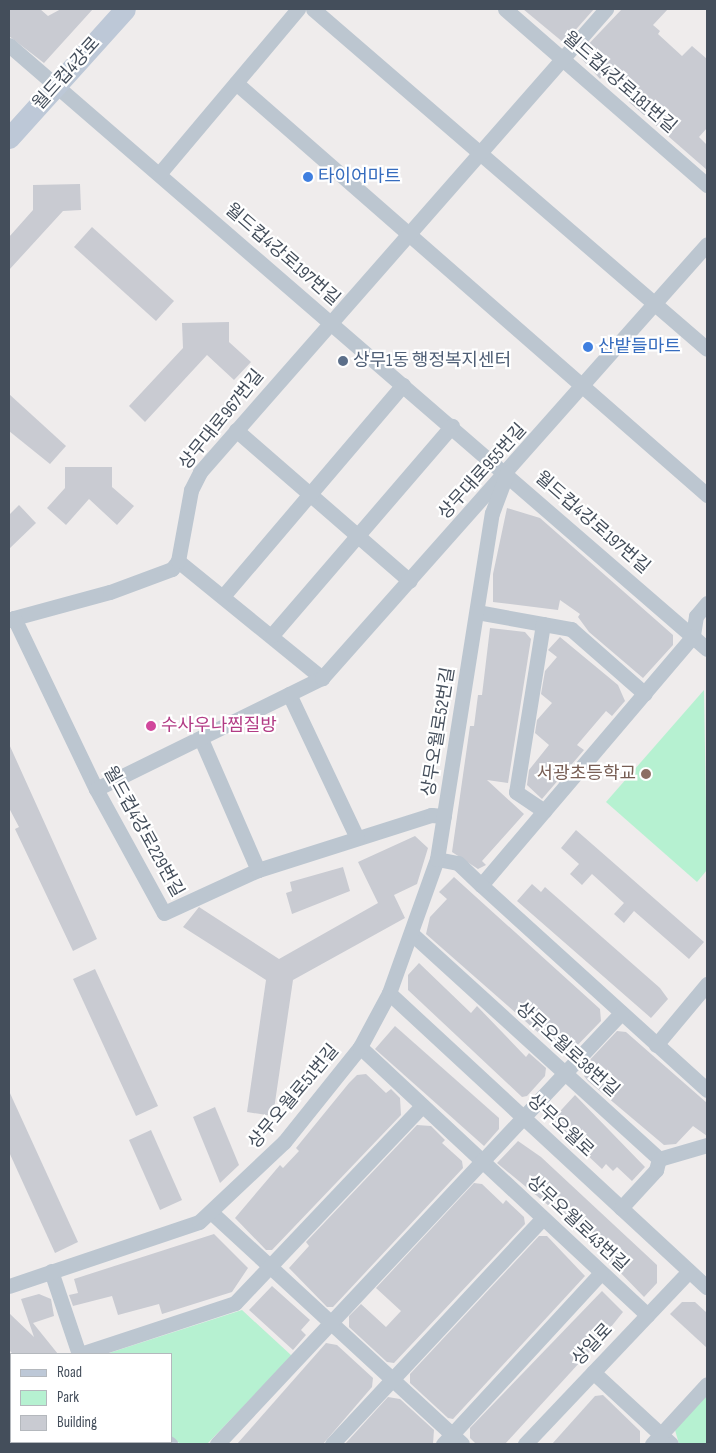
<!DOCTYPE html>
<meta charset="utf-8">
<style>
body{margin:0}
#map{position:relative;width:716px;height:1453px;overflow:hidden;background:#efecec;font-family:"Sofia Sans Condensed","Noto Sans KR",sans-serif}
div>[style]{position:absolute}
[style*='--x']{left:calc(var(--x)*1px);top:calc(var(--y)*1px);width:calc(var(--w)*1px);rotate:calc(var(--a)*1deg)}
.green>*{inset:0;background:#b6f1d1}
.building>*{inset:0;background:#c9cbd2}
.street>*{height:15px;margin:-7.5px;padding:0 7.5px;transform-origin:7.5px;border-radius:7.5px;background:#bcc6d0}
.secondary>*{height:21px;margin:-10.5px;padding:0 10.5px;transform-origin:10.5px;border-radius:10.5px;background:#bdc8d7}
.dots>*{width:14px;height:14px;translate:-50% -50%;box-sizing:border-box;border:2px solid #fff;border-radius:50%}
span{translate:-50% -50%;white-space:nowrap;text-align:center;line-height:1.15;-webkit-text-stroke:4.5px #fff;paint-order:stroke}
.street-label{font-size:18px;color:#444e5b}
.shop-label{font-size:18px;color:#366cbe}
.left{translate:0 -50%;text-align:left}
.service-label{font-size:18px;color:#4e5e75}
.hotel-label{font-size:18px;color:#b23c85}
.education-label{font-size:18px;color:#785e54}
.right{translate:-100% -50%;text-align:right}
.frame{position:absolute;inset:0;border:10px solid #444e5b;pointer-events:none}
.legend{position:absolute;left:10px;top:1353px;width:162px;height:90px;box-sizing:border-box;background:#fff;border:1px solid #b4b8bd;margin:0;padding:6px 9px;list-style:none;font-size:15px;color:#444e5b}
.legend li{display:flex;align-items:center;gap:10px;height:25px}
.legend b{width:25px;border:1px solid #b4b8bd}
</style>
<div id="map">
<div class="green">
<div style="clip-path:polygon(704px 690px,707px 870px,697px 882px,606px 802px)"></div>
<div style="clip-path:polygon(242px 1310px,292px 1356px,207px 1444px,180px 1444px,171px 1436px,171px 1354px,106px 1354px)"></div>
<div style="clip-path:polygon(707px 1394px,707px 1444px,679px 1444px,675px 1430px)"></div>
</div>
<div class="building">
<div style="clip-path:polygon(9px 9px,40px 9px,48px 16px,61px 9px,93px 9px,44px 63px,9px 36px)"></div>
<div style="clip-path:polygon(523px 9px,594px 9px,564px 43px)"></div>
<div style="clip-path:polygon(622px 9px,668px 9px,653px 25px,660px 31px,658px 34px,682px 56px,692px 46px,707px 59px,707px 128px,699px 137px,707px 145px,707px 170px,629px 102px,636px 94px,608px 69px,600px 79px,581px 58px,581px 52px)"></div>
<div style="clip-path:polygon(80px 184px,81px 210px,63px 211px,9px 270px,9px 237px,33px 210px,33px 185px)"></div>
<div style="clip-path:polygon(92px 227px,174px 301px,156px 321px,74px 247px)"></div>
<div style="clip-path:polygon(229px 322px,229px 342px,251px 362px,234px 380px,207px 355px,145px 422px,129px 406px,183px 348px,182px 323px)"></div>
<div style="clip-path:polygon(9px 394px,66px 446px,50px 464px,9px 431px)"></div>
<div style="clip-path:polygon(65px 467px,112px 467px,112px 487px,134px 506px,117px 525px,89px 499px,66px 525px,47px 508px,65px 488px)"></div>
<div style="clip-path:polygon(19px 505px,36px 523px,9px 549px,9px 515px)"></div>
<div style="clip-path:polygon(507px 508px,540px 518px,673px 635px,673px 645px,643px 678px,589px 632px,578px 617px,580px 614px,560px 600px,558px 610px,493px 602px,493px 574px)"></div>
<div style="clip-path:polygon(490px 628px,525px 632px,531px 639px,508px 783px,487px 780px,524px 814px,482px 861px,486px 865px,478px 869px,452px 852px,470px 726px,474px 726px,478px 695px,482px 695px)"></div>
<div style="clip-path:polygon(560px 637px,618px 685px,625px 701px,612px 716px,606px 711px,577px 745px,584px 750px,542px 799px,527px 785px,529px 770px,549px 745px,535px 733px,537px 720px,552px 703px,541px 694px,545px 671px,557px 657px,548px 650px)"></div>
<div style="clip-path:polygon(9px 744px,97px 939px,73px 951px,15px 829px,19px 827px,9px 808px)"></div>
<div style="clip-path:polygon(576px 830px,704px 942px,689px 959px,634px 911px,624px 923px,614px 914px,624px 903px,592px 874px,582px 885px,570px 874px,579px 864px,561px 848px)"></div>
<div style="clip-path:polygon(415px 836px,428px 848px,417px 884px,394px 895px,405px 918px,293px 980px,273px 1116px,247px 1112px,266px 980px,183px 927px,199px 907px,279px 959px,378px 903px,358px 862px)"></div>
<div style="clip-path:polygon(343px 867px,350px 891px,292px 914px,286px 893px,292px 891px,290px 882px)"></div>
<div style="clip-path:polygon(454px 877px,600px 1009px,601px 1021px,566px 1057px,426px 934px,430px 917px,447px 899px,439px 892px)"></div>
<div style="clip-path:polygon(532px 884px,541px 892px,545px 887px,660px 988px,668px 999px,651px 1018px,517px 901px)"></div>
<div style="clip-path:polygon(419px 963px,471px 1013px,477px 1006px,526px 1057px,529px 1053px,546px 1068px,545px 1076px,527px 1096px,522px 1097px,408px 990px,408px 975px)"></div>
<div style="clip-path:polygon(95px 969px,158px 1106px,136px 1116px,73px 979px)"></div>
<div style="clip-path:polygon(395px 1026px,499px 1118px,499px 1129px,484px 1146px,375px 1049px)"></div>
<div style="clip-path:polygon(617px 1031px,626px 1032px,707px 1103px,707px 1136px,693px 1126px,676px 1144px,664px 1145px,588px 1081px,584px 1076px,590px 1070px,585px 1065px)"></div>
<div style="clip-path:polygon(366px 1074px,386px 1093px,391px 1089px,400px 1098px,401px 1115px,272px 1250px,266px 1250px,235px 1218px,280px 1165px,283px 1168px,299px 1151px,296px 1148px,349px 1083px,357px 1075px)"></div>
<div style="clip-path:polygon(9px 1091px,78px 1242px,55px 1253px,9px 1152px)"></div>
<div style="clip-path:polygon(575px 1095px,645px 1167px,632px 1181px,617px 1167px,613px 1171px,606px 1164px,602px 1169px,551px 1121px)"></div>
<div style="clip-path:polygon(215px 1107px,239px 1165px,220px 1183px,193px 1117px)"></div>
<div style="clip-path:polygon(417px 1125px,431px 1126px,445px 1140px,442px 1143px,462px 1161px,463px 1168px,333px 1307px,327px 1307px,289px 1268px,309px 1246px,306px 1242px)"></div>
<div style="clip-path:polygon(151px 1130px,182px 1200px,160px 1210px,129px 1140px)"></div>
<div style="clip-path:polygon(518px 1141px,541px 1157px,657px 1265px,657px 1283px,644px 1297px,583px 1234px,497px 1163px)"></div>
<div style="clip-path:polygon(474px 1183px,482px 1184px,503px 1204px,506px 1200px,524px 1217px,525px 1224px,394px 1363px,387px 1362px,349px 1327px,349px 1316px,361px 1304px,386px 1327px,401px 1311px,376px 1288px)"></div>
<div style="clip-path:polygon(214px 1234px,248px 1268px,232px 1292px,162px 1314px,159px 1304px,118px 1315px,112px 1296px,73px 1306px,69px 1295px,78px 1293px,74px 1279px)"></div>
<div style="clip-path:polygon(539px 1236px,547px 1236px,585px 1276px,453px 1419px,448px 1418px,410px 1383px,410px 1374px)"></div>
<div style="clip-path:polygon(272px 1286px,310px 1320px,301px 1330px,306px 1335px,293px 1350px,249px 1310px)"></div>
<div style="clip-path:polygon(602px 1291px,623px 1312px,602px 1338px,505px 1444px,476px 1444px,470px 1438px,470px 1428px)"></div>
<div style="clip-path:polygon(39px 1294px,51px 1299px,54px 1316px,33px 1323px,58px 1354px,13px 1354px,9px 1350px,9px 1313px,34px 1337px,21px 1299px)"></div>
<div style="clip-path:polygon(682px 1302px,695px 1302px,707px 1313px,707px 1348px,670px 1314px)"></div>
<div style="clip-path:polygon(326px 1343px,337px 1345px,373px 1378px,372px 1387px,323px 1444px,237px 1444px)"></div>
<div style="clip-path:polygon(603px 1395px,640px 1431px,640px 1444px,552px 1444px,595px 1396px)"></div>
<div style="clip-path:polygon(388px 1397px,400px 1399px,434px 1430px,433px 1444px,345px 1444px)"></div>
</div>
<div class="street">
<div style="--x:313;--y:9;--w:520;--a:40.79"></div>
<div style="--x:505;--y:9;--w:268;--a:41.1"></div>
<div style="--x:9;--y:45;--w:923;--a:40.87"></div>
<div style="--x:236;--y:83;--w:626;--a:41.18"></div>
<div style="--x:159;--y:174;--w:216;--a:-49.9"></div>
<div style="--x:236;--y:430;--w:230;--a:41"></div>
<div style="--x:178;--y:561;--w:186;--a:39.1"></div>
<div style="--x:224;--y:595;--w:276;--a:-49.6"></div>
<div style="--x:707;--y:603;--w:17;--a:130"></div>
<div style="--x:696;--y:616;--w:20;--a:99"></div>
<div style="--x:693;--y:636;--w:327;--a:130.4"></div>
<div style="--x:481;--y:885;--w:305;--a:42.2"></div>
<div style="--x:477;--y:612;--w:96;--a:10.3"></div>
<div style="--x:571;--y:629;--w:98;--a:41.3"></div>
<div style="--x:14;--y:618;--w:99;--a:-15.2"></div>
<div style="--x:110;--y:592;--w:66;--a:-20.4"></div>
<div style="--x:172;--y:569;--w:10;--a:-53"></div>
<div style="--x:178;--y:561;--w:72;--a:-79.6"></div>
<div style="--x:191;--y:490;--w:20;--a:-63"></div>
<div style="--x:200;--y:472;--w:616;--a:-48.75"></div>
<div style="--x:9;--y:620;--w:5;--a:-22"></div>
<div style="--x:14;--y:618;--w:190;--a:64.4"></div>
<div style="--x:96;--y:789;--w:141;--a:61.3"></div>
<div style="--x:164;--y:913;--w:103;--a:-24.6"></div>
<div style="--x:258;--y:870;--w:182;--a:-17.6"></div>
<div style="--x:431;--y:815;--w:13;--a:4"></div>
<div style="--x:543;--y:624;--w:170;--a:99.1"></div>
<div style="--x:516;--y:792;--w:34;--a:34"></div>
<div style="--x:272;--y:635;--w:276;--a:-49.3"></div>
<div style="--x:289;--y:694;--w:159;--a:64.7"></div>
<div style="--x:201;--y:739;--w:143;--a:66.5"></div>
<div style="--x:96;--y:789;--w:252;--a:-26.2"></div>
<div style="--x:322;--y:678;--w:580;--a:-48.42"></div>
<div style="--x:437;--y:859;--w:21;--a:11"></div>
<div style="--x:458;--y:863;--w:32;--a:44"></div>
<div style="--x:412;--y:934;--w:334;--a:42.3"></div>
<div style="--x:659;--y:1159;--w:50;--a:-16.3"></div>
<div style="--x:389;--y:993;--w:433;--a:42.8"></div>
<div style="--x:656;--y:1045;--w:80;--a:-50.1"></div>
<div style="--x:360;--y:1047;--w:393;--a:43"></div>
<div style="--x:621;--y:1208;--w:52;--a:-47.4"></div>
<div style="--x:656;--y:1170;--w:11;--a:-75"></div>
<div style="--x:212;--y:1213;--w:340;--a:42.7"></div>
<div style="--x:51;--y:1271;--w:88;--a:71.4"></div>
<div style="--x:9;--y:1286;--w:200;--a:-18.6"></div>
<div style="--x:199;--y:1222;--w:117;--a:-43.3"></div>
<div style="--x:284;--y:1142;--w:122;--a:-51.3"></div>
<div style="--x:360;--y:1047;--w:61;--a:-61.8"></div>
<div style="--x:389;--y:993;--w:142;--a:-70.3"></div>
<div style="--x:437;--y:859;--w:350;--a:-81"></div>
<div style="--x:492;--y:513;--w:43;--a:-69.4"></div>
<div style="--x:80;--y:1354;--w:163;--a:-18.2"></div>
<div style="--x:235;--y:1303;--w:272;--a:-46.5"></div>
<div style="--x:593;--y:1372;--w:106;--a:42.7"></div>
<div style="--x:167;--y:1442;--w:4;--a:34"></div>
<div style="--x:217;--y:1444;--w:591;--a:-46.85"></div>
<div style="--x:332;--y:1444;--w:309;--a:-47"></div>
<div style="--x:443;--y:1444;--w:233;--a:-47.3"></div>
<div style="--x:525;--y:1444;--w:238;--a:-46.5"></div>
<div style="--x:652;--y:1444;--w:81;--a:-47.5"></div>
</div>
<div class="secondary">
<div style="--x:9;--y:138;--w:173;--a:-48"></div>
<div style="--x:9;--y:1407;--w:3;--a:45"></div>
<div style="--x:44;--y:1442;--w:3;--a:45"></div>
</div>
<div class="dots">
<div style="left:308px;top:177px;background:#3f7fe0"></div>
<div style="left:588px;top:347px;background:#3f7fe0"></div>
<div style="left:343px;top:361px;background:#5c6f8a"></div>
<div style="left:151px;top:726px;background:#d1479c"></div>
<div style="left:646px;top:774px;background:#8d6e63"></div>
</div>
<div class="street-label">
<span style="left:67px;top:74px;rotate:-48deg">월드컵4강로</span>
<span style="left:619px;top:83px;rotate:41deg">월드컵4강로181번길</span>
<span style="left:282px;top:255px;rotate:41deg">월드컵4강로197번길</span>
<span style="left:222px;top:420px;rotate:-51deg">상무대로967번길</span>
<span style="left:483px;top:472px;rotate:-48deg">상무대로955번길</span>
<span style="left:592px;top:523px;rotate:41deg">월드컵4강로197번길</span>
<span style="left:439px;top:732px;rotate:-81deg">상무오월로52번길</span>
<span style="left:143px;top:832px;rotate:61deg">월드컵4강로229번길</span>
<span style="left:567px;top:1050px;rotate:42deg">상무오월로38번길</span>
<span style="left:294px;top:1097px;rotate:-50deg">상무오월로51번길</span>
<span style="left:560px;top:1126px;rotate:43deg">상무오월로</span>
<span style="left:577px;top:1224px;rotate:43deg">상무오월로43번길</span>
<span style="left:593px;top:1345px;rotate:-47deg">상일로</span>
</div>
<div class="shop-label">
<span class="left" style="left:318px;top:177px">타이어마트</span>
<span class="left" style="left:598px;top:347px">산밭들마트</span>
</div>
<div class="service-label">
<span class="left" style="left:353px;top:361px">상무1동 행정복지센터</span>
</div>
<div class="hotel-label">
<span class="left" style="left:161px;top:726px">수사우나찜질방</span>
</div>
<div class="education-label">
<span class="right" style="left:636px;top:774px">서광초등학교</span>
</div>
<div class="frame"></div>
<ul class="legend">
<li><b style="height:6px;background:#bdc8d7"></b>Road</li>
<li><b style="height:14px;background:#b6f1d1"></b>Park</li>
<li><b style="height:14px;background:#c9cbd2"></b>Building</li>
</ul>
</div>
